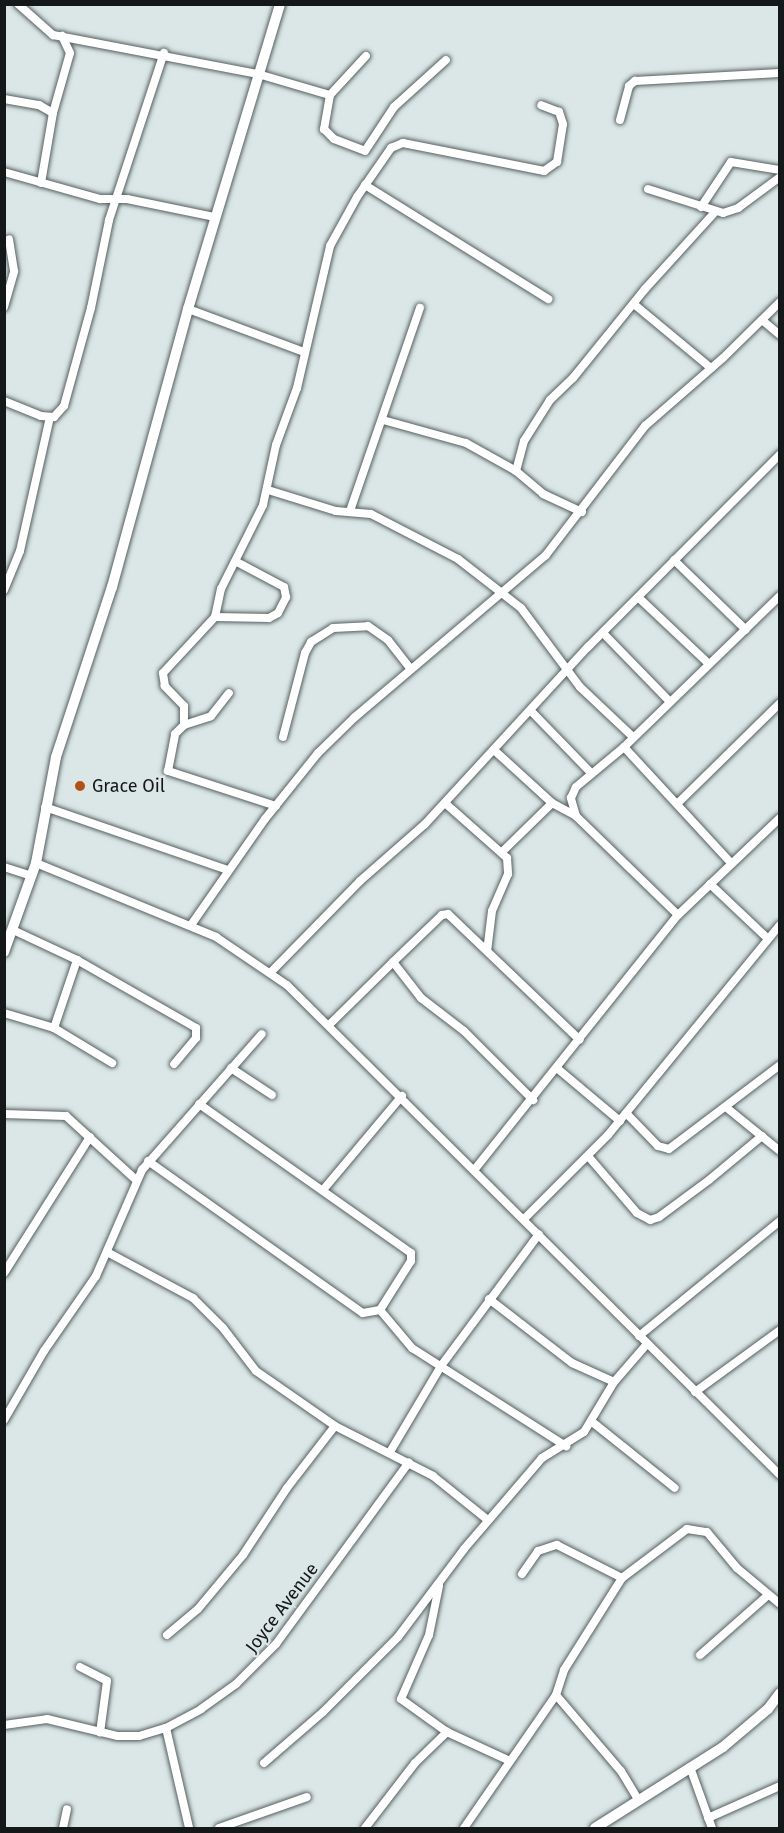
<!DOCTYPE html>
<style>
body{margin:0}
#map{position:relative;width:784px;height:1833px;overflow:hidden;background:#dbe6e6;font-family:"Fira Sans",sans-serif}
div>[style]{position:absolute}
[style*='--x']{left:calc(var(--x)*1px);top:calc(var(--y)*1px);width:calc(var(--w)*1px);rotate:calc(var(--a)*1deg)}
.roads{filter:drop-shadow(0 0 2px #566060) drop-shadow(0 0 2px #566060)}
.street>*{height:8px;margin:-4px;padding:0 4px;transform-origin:4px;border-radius:4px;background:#fff}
.secondary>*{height:10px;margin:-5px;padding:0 5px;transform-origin:5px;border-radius:5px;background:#fff}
.dots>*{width:16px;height:16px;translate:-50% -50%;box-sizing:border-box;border:3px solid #dbe6e6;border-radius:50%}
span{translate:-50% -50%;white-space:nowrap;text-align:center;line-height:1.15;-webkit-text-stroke:4.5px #dbe6e6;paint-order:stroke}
.poi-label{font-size:18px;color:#141818}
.left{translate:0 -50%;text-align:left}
.street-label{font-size:18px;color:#141818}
.frame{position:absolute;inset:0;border:6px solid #141818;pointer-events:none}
</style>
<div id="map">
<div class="roads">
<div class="street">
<div style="--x:18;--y:4;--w:47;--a:41.5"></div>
<div style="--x:53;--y:35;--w:209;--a:10.8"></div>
<div style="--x:258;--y:74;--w:75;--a:16.3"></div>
<div style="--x:330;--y:95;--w:53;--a:-47.3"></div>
<div style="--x:330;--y:95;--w:35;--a:100"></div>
<div style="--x:324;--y:129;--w:14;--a:45"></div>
<div style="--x:334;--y:139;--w:33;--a:21"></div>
<div style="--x:365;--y:151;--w:53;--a:-56.6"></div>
<div style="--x:394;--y:107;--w:70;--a:-42.1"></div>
<div style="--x:4;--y:99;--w:36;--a:10"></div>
<div style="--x:39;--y:105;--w:16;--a:30"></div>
<div style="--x:620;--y:120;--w:35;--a:-75"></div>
<div style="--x:629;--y:86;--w:8;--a:-40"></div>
<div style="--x:635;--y:81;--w:145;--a:-3.2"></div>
<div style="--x:4;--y:172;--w:100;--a:15.7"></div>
<div style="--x:100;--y:199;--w:27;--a:0"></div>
<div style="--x:127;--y:199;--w:90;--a:11.6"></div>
<div style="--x:41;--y:183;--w:71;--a:-80.3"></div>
<div style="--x:53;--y:113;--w:62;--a:-74.2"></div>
<div style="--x:70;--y:53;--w:19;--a:-115"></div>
<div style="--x:365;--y:185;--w:216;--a:31.9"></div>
<div style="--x:648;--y:189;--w:79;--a:17.7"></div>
<div style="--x:723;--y:213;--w:16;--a:-18"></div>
<div style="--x:738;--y:208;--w:52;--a:-36.4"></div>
<div style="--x:701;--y:207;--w:54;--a:-56.3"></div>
<div style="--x:731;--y:162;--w:50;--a:9.3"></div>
<div style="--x:635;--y:305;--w:99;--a:39.7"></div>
<div style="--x:4;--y:307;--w:37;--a:-74"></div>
<div style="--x:14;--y:271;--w:32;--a:-99"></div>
<div style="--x:188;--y:309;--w:124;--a:20.3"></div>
<div style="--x:762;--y:320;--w:23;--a:40"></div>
<div style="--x:4;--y:401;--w:40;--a:22"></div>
<div style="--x:41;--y:416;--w:13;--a:4"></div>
<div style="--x:54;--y:417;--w:15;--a:-48"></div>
<div style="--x:64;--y:406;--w:102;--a:-74.6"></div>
<div style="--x:91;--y:308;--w:90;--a:-78.4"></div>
<div style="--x:109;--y:220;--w:176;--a:-71.8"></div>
<div style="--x:383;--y:420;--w:86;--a:15.5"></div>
<div style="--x:466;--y:443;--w:57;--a:29.2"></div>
<div style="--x:516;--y:471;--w:35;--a:40"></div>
<div style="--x:543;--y:494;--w:43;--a:24.8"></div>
<div style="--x:516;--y:471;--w:31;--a:-75"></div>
<div style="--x:524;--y:441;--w:49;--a:-57.6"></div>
<div style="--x:550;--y:400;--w:32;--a:-44"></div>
<div style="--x:573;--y:378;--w:114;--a:-51"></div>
<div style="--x:645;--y:289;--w:105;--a:-47.7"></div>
<div style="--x:268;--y:490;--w:71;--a:17.2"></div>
<div style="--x:336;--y:511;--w:35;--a:5"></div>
<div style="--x:371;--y:514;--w:98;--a:27.3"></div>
<div style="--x:458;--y:559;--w:80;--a:37.9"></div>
<div style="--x:521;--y:608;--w:99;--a:53.2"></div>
<div style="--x:580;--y:687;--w:73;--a:43.3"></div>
<div style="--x:350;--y:511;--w:215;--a:-71"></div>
<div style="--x:674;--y:560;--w:100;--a:44.2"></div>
<div style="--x:4;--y:590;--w:42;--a:-67.7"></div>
<div style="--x:20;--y:551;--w:137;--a:-77.4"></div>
<div style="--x:639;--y:598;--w:96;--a:43.3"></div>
<div style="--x:215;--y:617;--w:54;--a:1.1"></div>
<div style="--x:269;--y:618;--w:10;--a:-29"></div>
<div style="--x:278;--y:613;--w:18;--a:-63"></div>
<div style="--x:286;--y:597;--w:10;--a:-101"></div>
<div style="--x:284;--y:587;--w:55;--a:-152"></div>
<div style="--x:603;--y:633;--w:96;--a:45.8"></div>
<div style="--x:531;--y:711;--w:86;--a:45.9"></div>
<div style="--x:184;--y:725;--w:28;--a:-18"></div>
<div style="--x:211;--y:716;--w:29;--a:-52"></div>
<div style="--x:283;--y:737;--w:87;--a:-75.3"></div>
<div style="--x:305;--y:653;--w:13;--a:-61"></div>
<div style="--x:311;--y:642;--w:26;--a:-32"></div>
<div style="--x:333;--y:628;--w:35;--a:-3"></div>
<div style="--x:368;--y:626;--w:24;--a:35"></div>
<div style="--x:388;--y:640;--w:37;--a:52"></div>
<div style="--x:624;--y:747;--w:158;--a:47.3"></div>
<div style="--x:494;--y:750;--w:79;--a:42.4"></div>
<div style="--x:552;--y:803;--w:27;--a:28"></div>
<div style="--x:445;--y:803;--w:83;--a:41.6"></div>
<div style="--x:507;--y:858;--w:16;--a:86"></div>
<div style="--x:508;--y:874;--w:40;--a:113.4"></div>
<div style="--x:492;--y:911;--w:39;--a:97"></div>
<div style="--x:678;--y:803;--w:143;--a:-44.4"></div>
<div style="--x:276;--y:806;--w:114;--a:-162"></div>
<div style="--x:168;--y:771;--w:38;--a:-79"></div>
<div style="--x:175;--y:734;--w:13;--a:-45"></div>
<div style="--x:184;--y:725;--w:19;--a:-90"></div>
<div style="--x:184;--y:706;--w:28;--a:-134"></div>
<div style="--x:165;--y:686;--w:13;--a:-99"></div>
<div style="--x:163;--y:673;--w:76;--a:-47.1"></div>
<div style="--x:215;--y:617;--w:29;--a:-78"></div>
<div style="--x:221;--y:589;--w:94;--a:-63.4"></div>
<div style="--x:263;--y:505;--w:61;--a:-77.8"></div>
<div style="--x:276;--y:445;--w:61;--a:-69.8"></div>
<div style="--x:297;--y:388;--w:146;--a:-76.9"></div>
<div style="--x:330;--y:246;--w:56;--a:-61.1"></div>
<div style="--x:357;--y:197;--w:60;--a:-55.2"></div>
<div style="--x:391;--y:148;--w:13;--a:-23"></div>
<div style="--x:403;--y:143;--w:144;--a:11.2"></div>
<div style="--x:544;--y:171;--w:16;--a:-35"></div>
<div style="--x:557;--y:162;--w:38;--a:-81"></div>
<div style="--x:563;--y:124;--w:13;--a:-108"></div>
<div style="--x:559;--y:112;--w:19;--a:-159"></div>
<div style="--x:45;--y:807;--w:194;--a:19"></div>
<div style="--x:502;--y:852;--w:70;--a:-44.4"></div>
<div style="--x:36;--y:863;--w:195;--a:22.3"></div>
<div style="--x:216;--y:937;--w:86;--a:34.1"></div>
<div style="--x:287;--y:985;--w:695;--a:44.83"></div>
<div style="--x:4;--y:867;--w:28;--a:18"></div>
<div style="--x:710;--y:884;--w:77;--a:43.4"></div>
<div style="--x:678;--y:915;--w:142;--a:-135.9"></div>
<div style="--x:576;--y:816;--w:19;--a:-106"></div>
<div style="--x:571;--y:798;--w:12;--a:-66"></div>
<div style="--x:576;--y:787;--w:62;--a:-39.8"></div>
<div style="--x:624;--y:747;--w:217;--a:-44.1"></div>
<div style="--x:191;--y:925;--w:129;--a:-55.1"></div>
<div style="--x:265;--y:819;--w:85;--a:-51.2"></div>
<div style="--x:318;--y:753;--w:52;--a:-44.2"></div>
<div style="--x:355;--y:717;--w:250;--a:-40.3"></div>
<div style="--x:546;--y:555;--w:163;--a:-52.5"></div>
<div style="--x:645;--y:426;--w:103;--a:-41.1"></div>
<div style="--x:723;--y:358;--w:80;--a:-44.5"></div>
<div style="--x:13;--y:930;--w:71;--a:25.1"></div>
<div style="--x:77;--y:960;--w:137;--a:29.7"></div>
<div style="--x:196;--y:1028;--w:10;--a:90"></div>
<div style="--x:196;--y:1038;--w:34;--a:130"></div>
<div style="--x:393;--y:962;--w:68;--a:-43.8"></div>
<div style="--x:442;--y:915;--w:6;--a:-9"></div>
<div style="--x:448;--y:914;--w:182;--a:43.7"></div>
<div style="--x:271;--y:972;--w:127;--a:-45.6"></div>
<div style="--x:360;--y:881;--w:86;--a:-41.2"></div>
<div style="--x:425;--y:824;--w:241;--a:-47.4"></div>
<div style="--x:588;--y:647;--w:272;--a:-45.1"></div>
<div style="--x:4;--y:1013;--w:52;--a:16.7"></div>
<div style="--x:54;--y:1028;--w:68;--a:31.1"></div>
<div style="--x:329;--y:1025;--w:90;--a:-44.5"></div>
<div style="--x:393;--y:962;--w:46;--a:52.1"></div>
<div style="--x:421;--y:998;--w:54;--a:37.5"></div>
<div style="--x:464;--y:1031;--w:98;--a:45"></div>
<div style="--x:54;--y:1028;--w:72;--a:-71.3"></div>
<div style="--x:231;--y:1068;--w:49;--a:33.4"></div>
<div style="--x:558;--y:1069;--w:81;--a:40"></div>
<div style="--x:727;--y:1108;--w:68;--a:39.1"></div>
<div style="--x:626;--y:1113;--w:46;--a:45.9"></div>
<div style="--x:658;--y:1146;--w:11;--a:15"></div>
<div style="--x:669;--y:1149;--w:139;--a:-37.1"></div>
<div style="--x:4;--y:1114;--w:62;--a:1.8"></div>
<div style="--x:66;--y:1116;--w:95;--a:42.4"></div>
<div style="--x:588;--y:1156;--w:75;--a:49.3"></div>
<div style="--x:637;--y:1213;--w:15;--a:28"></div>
<div style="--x:650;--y:1220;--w:9;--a:-18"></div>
<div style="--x:659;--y:1217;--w:62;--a:-36.5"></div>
<div style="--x:709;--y:1180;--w:69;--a:-39.7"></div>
<div style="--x:148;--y:1161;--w:263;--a:35.3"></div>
<div style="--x:363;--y:1313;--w:17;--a:-10"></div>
<div style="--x:380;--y:1310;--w:58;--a:-57.7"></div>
<div style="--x:411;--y:1261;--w:8;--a:-90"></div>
<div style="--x:411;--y:1253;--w:259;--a:-144.9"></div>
<div style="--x:475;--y:1169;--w:325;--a:-51.4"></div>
<div style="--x:678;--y:915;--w:141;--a:-43.6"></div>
<div style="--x:323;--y:1190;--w:123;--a:-50"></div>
<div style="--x:524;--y:1219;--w:119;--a:-45"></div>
<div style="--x:608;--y:1135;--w:271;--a:-50.7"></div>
<div style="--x:107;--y:1252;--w:98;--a:28.1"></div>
<div style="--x:193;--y:1298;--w:42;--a:45"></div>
<div style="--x:223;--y:1328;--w:54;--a:52.5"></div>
<div style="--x:256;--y:1371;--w:96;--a:34.8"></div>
<div style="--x:335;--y:1426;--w:110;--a:27"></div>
<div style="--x:433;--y:1476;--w:70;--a:38.7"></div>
<div style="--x:4;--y:1273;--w:161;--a:-57.7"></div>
<div style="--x:489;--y:1299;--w:105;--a:37.6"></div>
<div style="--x:572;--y:1363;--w:46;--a:24.3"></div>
<div style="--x:380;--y:1310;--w:50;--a:49.9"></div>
<div style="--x:412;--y:1348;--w:183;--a:32.5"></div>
<div style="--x:639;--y:1336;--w:182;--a:-39.2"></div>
<div style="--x:695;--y:1392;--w:105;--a:-36.1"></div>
<div style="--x:4;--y:1420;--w:80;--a:-59.9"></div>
<div style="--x:44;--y:1351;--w:91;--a:-55.3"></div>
<div style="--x:96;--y:1276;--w:116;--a:-66.5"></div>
<div style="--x:142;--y:1170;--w:181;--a:-48.6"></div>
<div style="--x:591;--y:1421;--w:107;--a:38.6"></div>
<div style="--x:390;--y:1452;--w:100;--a:-59.3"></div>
<div style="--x:441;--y:1366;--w:164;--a:-53.4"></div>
<div style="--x:522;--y:1574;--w:28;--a:-55"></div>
<div style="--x:538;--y:1551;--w:20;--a:-18"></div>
<div style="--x:557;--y:1545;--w:73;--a:26.9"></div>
<div style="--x:439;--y:1586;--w:50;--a:101.5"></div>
<div style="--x:429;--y:1635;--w:70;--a:113.6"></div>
<div style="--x:401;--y:1699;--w:57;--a:35.7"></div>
<div style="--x:447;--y:1732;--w:69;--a:24.7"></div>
<div style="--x:167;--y:1635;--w:40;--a:-40"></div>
<div style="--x:198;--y:1609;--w:70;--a:-50.2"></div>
<div style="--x:243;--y:1555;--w:80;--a:-56.7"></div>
<div style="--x:287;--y:1488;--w:78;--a:-52.3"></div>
<div style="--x:700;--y:1655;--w:91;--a:-41.4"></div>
<div style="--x:80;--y:1667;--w:30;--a:27"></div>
<div style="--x:107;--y:1681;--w:52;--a:97.7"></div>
<div style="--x:556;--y:1695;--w:100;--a:49.5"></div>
<div style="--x:621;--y:1771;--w:33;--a:59"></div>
<div style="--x:4;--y:1725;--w:43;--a:-7.9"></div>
<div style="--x:47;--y:1719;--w:73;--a:13.5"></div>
<div style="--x:118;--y:1736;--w:21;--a:0"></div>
<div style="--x:139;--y:1736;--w:28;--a:-17"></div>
<div style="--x:166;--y:1728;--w:40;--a:-28"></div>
<div style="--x:201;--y:1709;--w:43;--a:-35.5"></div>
<div style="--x:236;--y:1684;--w:57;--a:-45"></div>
<div style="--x:276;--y:1644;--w:225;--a:-53.8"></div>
<div style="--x:166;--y:1728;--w:103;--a:77"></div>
<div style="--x:264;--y:1763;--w:78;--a:-40.8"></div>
<div style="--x:323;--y:1712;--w:106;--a:-45"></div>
<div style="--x:398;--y:1637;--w:110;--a:-53.1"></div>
<div style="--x:464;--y:1549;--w:120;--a:-49.4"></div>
<div style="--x:542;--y:1458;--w:49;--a:-31.8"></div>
<div style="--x:584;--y:1432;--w:58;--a:-59"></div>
<div style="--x:614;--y:1382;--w:50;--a:-49"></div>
<div style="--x:690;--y:1767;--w:65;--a:70.2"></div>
<div style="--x:708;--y:1818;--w:79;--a:-24"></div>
<div style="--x:63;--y:1828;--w:19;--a:-78"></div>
<div style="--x:219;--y:1828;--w:93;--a:-19.4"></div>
<div style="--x:365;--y:1828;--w:82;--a:-52.4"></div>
<div style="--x:415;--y:1763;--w:45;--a:-44.1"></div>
<div style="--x:464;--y:1828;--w:162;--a:-55.3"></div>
<div style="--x:556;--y:1695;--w:26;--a:-72"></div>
<div style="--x:564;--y:1670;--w:109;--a:-57.8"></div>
<div style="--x:622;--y:1578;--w:81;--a:-37"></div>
<div style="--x:687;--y:1529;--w:20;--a:9"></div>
<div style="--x:707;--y:1532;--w:47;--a:50.2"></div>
<div style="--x:737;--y:1568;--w:56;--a:39.9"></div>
</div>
<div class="secondary">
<div style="--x:4;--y:952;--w:95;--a:-70.2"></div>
<div style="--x:36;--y:863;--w:108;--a:-79.3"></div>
<div style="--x:56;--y:757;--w:179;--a:-71.8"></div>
<div style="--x:112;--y:587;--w:288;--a:-74.7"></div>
<div style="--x:188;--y:309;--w:319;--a:-73.2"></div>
<div style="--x:595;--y:1828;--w:151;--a:-32.3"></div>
<div style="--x:723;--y:1747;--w:59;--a:-40.2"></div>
<div style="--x:768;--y:1709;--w:20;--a:-53"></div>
</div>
</div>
<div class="dots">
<div style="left:80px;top:786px;background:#b35016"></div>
</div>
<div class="poi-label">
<span class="left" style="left:92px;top:786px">Grace Oil</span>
</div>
<div class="street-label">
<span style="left:282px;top:1608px;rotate:-53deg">Joyce Avenue</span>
</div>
<div class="frame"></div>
</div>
